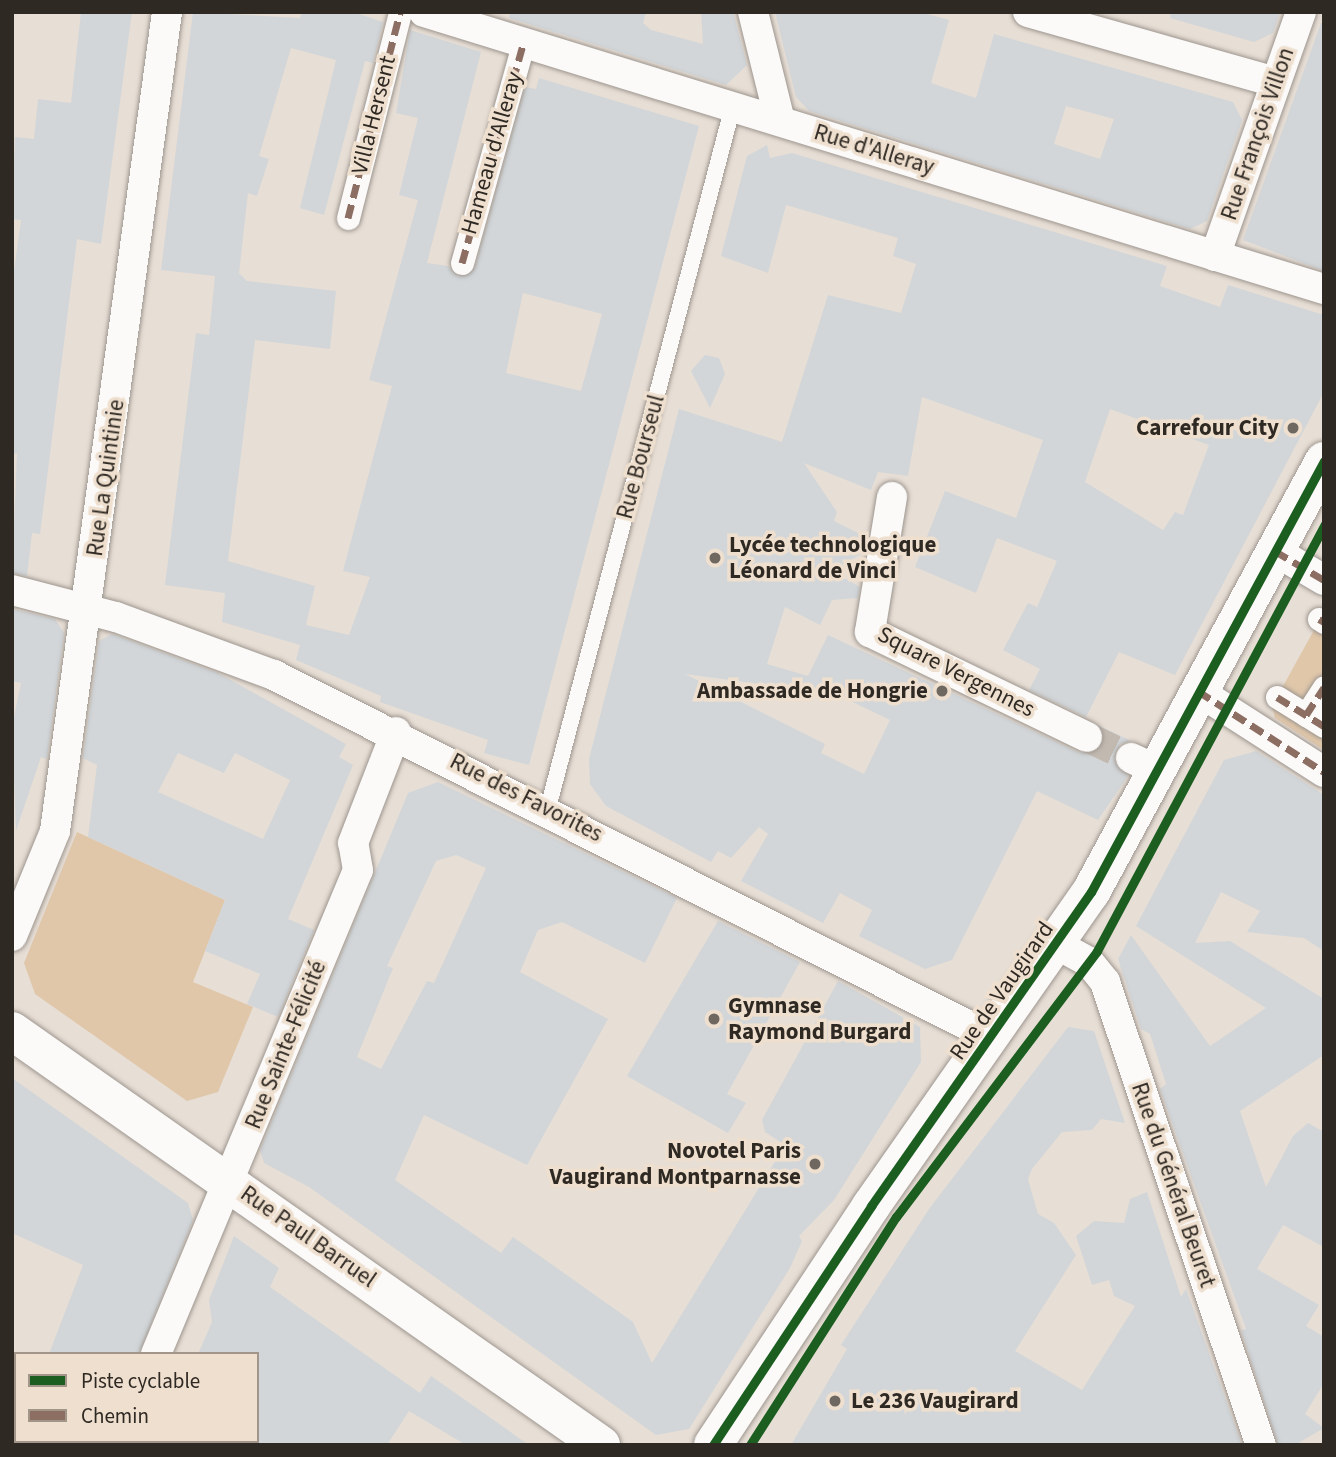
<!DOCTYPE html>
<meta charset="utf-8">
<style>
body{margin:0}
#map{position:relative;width:1336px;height:1457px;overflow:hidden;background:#e7ded5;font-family:"Source Sans 3",sans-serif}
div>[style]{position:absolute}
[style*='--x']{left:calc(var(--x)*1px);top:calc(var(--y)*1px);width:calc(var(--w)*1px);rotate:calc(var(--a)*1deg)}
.green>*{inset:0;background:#e0c7aa}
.building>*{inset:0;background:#d2d6d9}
.minor-tunnel>*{height:30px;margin-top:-15px;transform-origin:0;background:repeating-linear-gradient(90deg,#c2bab1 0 30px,transparent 0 45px)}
.roads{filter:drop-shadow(0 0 2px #9d968f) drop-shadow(0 0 2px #9d968f)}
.service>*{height:16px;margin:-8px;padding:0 8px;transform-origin:8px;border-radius:8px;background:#fbfaf9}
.pedestrian>*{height:23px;margin:-11.5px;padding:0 11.5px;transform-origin:11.5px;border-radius:11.5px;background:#fbfaf9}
.minor>*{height:30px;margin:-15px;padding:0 15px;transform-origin:15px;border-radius:15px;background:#fbfaf9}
.tertiary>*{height:38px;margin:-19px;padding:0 19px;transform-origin:19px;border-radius:19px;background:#fbfaf9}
.secondary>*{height:38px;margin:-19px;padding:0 19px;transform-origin:19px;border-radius:19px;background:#fbfaf9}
.quiet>*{height:7px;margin-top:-3.5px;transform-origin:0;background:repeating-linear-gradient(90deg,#8d6e63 0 14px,transparent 0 21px)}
.cycleway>*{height:9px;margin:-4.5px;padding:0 4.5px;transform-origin:4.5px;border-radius:4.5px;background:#1b5e20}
.dots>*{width:19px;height:19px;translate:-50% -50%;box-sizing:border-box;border:4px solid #eedfce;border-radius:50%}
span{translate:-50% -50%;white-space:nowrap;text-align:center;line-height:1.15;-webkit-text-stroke:7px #eedfce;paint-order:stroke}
.street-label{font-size:23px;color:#2f2923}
.poi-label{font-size:23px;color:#2f2923;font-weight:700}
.right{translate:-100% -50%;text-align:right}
.left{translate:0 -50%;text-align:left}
.frame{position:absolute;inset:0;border:14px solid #2f2923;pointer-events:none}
.legend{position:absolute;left:14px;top:1352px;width:245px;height:91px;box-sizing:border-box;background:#eedfce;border:2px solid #a2968a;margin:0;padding:9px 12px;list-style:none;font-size:21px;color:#2f2923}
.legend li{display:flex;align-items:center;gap:14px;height:35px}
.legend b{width:35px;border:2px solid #a2968a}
</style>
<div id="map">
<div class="green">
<div style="clip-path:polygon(1324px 612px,1324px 750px,1275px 718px,1272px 706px)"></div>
<div style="clip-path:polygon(77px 832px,225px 900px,193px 982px,253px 1007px,218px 1092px,187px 1101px,35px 994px,24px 963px)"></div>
</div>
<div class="building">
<div style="clip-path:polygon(81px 12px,132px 12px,101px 244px,77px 239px,40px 534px,32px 533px,27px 576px,12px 573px,17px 454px,12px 453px,12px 286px,21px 220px,12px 219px,15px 137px,34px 139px,38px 99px,71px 103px)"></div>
<div style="clip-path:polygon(evenodd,193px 12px,300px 18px,302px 12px,353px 12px,383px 22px,373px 63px,365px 61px,324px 215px,300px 208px,336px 60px,291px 48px,259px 156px,269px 159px,257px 196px,248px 193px,239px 273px,247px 281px,336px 291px,330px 349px,255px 340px,228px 561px,315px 586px,306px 625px,349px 635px,370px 577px,343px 571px,392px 386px,369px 380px,418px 200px,399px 195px,418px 118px,396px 113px,410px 30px,481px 52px,427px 263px,448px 266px,458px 276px,475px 267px,525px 87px,536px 89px,539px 78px,699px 126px,529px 765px,484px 753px,488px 740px,380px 702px,381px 696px,296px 660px,300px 645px,222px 622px,225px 593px,165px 585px,196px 333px,209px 335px,215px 276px,161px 270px,193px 12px,523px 293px,602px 314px,581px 391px,506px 373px,523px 293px)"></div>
<div style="clip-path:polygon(510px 12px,646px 12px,643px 23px,651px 30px,703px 44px,701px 12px,733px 12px,747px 65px,726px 85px,509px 18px)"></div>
<div style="clip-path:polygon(evenodd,775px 12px,920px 12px,949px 20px,931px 83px,976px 98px,994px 34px,1233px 102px,1242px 120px,1207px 221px,1190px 229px,809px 111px,796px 97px,775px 12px,1066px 106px,1114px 119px,1100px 159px,1054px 144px,1066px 106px)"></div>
<div style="clip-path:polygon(1171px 12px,1280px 12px,1273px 33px,1254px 42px,1170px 18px)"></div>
<div style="clip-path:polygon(1321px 23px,1324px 23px,1324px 271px,1243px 240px)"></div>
<div style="clip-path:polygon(evenodd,767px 145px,770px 158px,792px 153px,1167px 266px,1160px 286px,1220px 307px,1228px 285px,1324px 315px,1324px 392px,1175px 675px,1119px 652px,1086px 717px,1029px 690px,1040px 669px,1003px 650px,1028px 603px,1037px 607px,1057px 561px,997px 538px,976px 593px,915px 567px,945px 491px,1016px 518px,1043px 440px,922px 397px,908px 476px,878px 472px,871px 490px,804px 463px,837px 512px,834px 521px,868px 538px,865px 552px,832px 571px,860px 587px,858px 598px,832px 600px,820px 625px,785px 607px,767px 664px,808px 676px,828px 635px,1080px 753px,1102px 745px,1100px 726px,1131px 741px,1120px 744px,1114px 759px,1128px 776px,1098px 820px,1037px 791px,952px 960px,925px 969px,859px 936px,872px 910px,840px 893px,823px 923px,741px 881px,768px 834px,759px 827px,731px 858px,718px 851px,711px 862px,606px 806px,590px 784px,589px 759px,679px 409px,782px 442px,828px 295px,901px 313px,916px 264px,893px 256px,898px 238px,786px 205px,768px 273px,721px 256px,747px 156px,767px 145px,1110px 409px,1209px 445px,1183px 515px,1175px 512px,1163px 530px,1085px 482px,1110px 409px,767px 145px,685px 674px,836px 694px,890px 720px,864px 774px,821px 753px,825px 744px,685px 674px)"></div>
<div style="clip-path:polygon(705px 355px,719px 358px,725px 374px,710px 408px,691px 371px)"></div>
<div style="clip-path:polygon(12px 609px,55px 619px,64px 633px,47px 759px,41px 757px,16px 831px,12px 727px,21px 683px,12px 681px)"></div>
<div style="clip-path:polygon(evenodd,112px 634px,218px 673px,346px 744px,339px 757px,353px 765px,288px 919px,314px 930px,278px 1017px,247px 1004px,260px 974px,205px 951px,225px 900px,88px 837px,97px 765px,83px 758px,99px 641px,112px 634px,178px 753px,224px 773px,235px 753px,290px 780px,263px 839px,158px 792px,178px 753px)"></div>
<div style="clip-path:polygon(1256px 751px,1324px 795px,1324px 951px,1304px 938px,1247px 932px,1260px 911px,1221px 892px,1195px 943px,1230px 941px,1324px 999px,1324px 1055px,1240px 1111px,1266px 1187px,1293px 1136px,1308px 1123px,1324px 1132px,1324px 1247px,1283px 1225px,1257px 1269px,1319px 1305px,1306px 1326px,1324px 1337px,1324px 1383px,1305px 1414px,1324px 1428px,1295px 1445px,1278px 1445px,1241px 1330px,1246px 1329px,1160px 1089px,1166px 1084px,1150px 1034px,1141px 1029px,1118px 959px,1131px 935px,1210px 1046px,1266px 1008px,1136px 926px,1224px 760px)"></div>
<div style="clip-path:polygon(evenodd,438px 782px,677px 898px,645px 963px,562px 922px,538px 930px,520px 972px,608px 1019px,527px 1165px,424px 1115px,395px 1180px,501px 1253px,513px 1237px,633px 1322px,652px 1363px,785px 1145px,765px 1132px,762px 1120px,838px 981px,920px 1027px,921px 1062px,834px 1200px,799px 1236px,802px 1241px,790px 1268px,689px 1429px,656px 1435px,309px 1187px,264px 1163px,260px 1150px,408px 793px,438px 782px,456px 855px,486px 868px,434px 983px,427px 981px,381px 1069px,357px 1057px,393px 968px,387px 966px,436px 861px,456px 855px)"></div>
<div style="clip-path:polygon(718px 921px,800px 962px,727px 1094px,746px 1103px,728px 1133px,627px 1076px)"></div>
<div style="clip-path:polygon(1068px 1027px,1094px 1031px,1125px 1123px,1101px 1119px,1092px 1130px,1062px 1132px,1032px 1169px,1028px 1179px,1038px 1214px,1054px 1223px,1076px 1255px,1015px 1351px,1082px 1390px,1135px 1306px,1114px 1296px,1109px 1280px,1092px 1285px,1076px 1236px,1094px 1221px,1124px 1223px,1130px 1199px,1147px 1192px,1181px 1297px,1186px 1289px,1242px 1445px,791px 1445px,847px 1349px,841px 1345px,929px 1209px)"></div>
<div style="clip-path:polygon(12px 1078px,188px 1203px,193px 1220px,139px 1354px,49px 1354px,83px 1265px,12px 1233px)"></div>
<div style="clip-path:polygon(234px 1236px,279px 1268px,270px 1287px,332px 1331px,420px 1393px,431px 1376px,529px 1445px,466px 1445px,409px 1411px,387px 1445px,257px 1445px,257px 1354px,198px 1354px,212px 1322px,209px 1300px)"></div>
</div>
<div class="minor-tunnel">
<div style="--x:1087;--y:737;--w:49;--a:25.5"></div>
</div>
<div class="roads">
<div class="service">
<div style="--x:548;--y:808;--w:726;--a:-75.24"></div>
</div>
<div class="pedestrian">
<div style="--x:348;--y:218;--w:212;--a:-75.8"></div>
<div style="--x:462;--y:263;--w:227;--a:-74.4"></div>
<div style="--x:1319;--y:619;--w:6;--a:31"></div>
<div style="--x:1277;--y:697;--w:55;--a:31.7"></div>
<div style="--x:1306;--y:715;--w:33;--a:-57"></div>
</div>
<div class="minor">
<div style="--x:424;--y:12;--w:942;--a:17.11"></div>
<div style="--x:753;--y:12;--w:112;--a:76.1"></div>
<div style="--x:1028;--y:12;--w:257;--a:15.8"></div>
<div style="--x:1215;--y:256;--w:259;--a:-70.6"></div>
<div style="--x:892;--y:497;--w:137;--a:99.3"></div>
<div style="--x:870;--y:632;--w:241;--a:25.8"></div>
<div style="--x:1275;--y:551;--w:57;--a:30.6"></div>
<div style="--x:12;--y:590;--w:107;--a:14.6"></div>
<div style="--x:116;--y:617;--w:168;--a:20.2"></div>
<div style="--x:274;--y:675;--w:805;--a:26.79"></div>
<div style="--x:1198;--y:691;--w:150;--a:32.7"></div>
<div style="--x:1131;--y:758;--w:29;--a:25"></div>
<div style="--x:12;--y:936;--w:113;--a:-67.7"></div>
<div style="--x:55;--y:831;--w:827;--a:-82.21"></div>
<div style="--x:1058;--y:945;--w:35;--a:29"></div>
<div style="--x:1089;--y:962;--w:26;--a:51"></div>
<div style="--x:1105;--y:982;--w:489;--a:71.4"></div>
<div style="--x:156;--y:1354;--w:524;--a:-67.35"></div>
<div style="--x:358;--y:870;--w:27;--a:-100"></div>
<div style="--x:353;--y:843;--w:119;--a:-68.8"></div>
<div style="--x:16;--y:1441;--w:8;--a:30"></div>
<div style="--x:117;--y:1445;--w:4;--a:-63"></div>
</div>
<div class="tertiary">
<div style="--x:12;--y:1031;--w:720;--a:35.1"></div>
</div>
<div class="secondary">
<div style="--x:713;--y:1445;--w:287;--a:-56.5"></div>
<div style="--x:871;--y:1206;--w:383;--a:-55"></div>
<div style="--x:1091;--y:892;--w:490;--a:-61.6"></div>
</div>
</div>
<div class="quiet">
<div style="--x:348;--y:218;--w:212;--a:-75.8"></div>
<div style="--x:462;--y:263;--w:227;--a:-74.4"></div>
<div style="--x:1275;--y:551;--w:57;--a:30.6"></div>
<div style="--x:1319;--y:619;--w:6;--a:31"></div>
<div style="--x:1198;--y:691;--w:150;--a:32.7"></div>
<div style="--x:1277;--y:697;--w:55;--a:31.7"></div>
<div style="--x:1306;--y:715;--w:33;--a:-57"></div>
</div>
<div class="cycleway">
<div style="--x:713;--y:1445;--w:287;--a:-56.5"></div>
<div style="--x:871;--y:1206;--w:383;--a:-55"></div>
<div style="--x:1091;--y:892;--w:490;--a:-61.6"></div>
<div style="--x:750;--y:1445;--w:271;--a:-57.4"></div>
<div style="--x:896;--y:1217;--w:333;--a:-52.9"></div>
<div style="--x:1097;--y:951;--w:483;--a:-61.9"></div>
</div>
<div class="dots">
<div style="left:1293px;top:428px;background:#6f6861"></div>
<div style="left:715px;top:558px;background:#6f6861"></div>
<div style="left:942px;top:691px;background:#6f6861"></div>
<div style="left:714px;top:1019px;background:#6f6861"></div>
<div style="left:815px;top:1164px;background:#6f6861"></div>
<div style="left:835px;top:1401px;background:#6f6861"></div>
</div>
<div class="street-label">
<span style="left:374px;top:115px;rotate:-76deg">Villa Hersent</span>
<span style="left:1258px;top:134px;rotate:-71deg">Rue François Villon</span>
<span style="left:874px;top:150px;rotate:17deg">Rue d'Alleray</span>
<span style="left:492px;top:153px;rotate:-74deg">Hameau d'Alleray</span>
<span style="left:641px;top:457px;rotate:-75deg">Rue Bourseul</span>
<span style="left:106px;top:478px;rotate:-82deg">Rue La Quintinie</span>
<span style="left:956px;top:672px;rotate:27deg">Square Vergennes</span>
<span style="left:526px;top:798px;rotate:27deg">Rue des Favorites</span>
<span style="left:1002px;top:991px;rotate:-55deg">Rue de Vaugirard</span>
<span style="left:286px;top:1045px;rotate:-68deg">Rue Sainte-Félicité</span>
<span style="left:1173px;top:1185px;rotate:71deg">Rue du Général Beuret</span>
<span style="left:308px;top:1237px;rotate:35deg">Rue Paul Barruel</span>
</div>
<div class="poi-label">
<span class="right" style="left:1279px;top:428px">Carrefour City</span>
<span class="left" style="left:729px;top:558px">Lycée technologique<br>Léonard de Vinci</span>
<span class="right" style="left:928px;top:691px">Ambassade de Hongrie</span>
<span class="left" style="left:728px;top:1019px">Gymnase<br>Raymond Burgard</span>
<span class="right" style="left:801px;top:1164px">Novotel Paris<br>Vaugirand Montparnasse</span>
<span class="left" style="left:851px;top:1401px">Le 236 Vaugirard</span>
</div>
<div class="frame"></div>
<ul class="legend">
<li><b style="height:9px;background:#1b5e20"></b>Piste cyclable</li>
<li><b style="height:9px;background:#8d6e63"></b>Chemin</li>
</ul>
</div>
